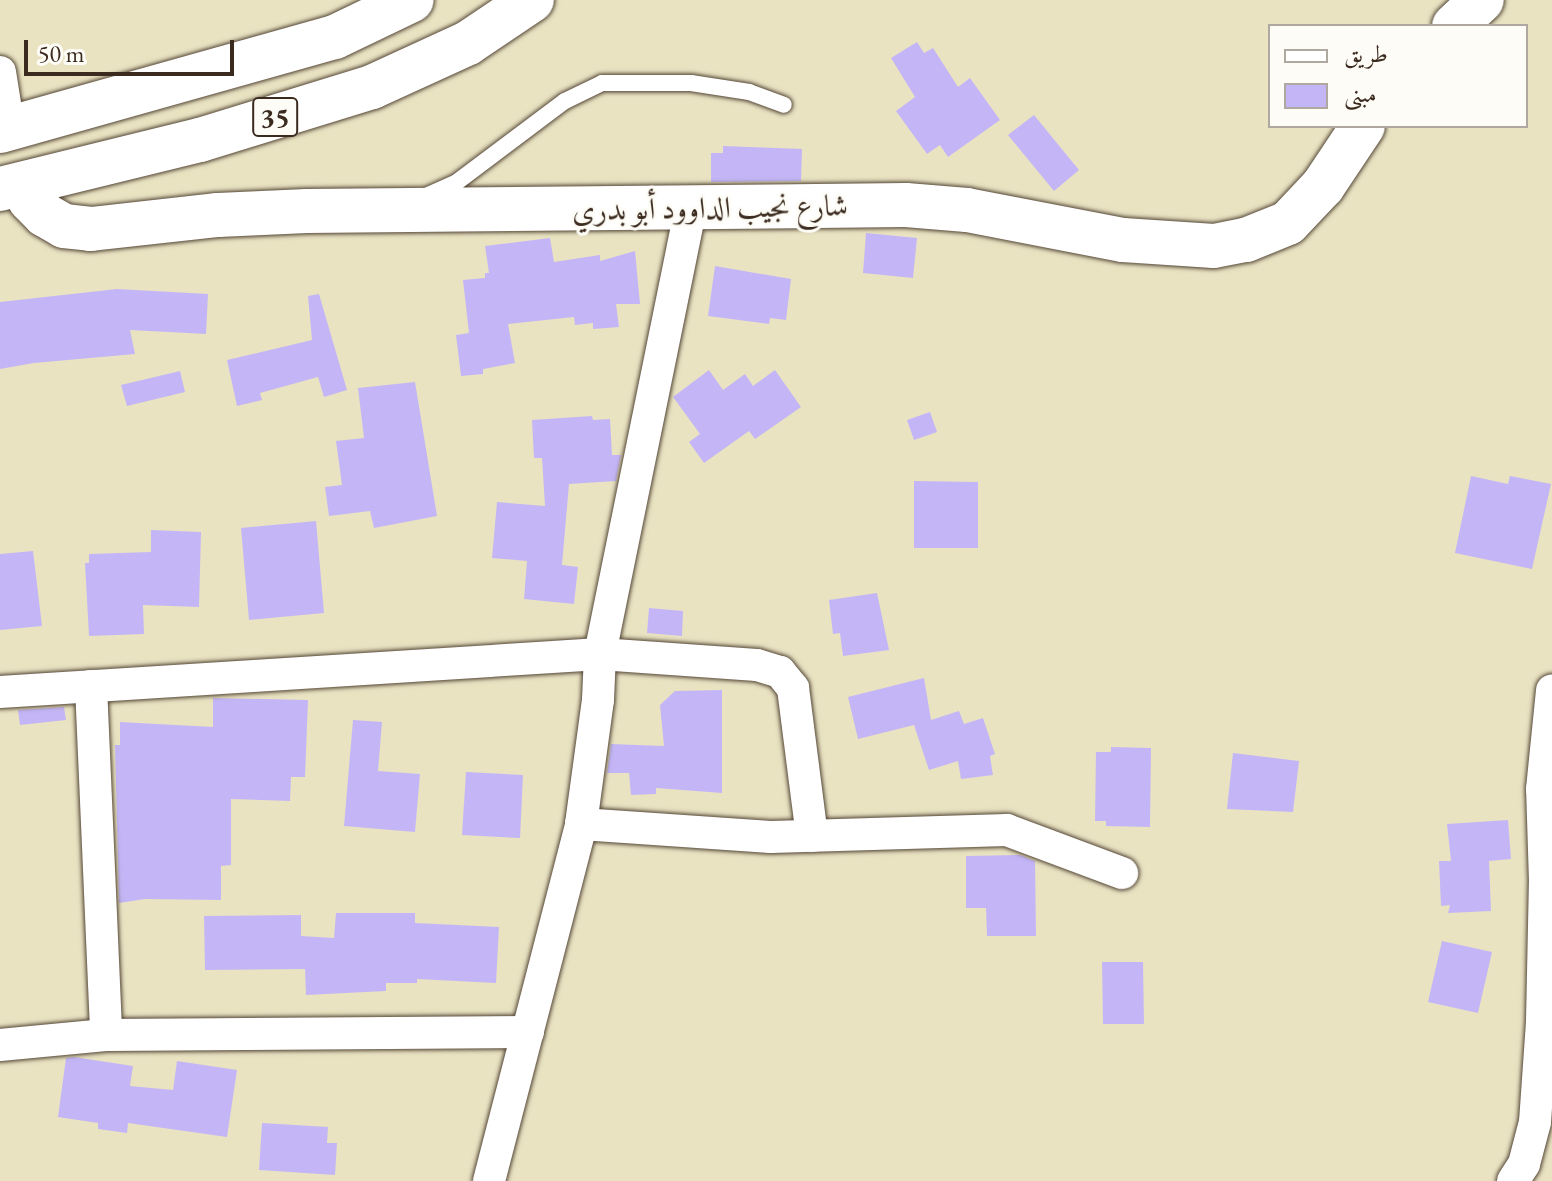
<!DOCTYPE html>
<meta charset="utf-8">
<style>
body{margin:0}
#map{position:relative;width:1552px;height:1181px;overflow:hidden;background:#e9e3c2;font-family:"EB Garamond",Amiri,serif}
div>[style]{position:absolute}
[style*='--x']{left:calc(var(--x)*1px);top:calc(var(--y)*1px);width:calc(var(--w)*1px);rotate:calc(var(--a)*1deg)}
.building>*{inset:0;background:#c4b6f6}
.roads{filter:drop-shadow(0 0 2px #554637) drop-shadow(0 0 2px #554637)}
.lane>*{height:16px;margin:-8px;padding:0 8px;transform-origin:8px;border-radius:8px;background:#fff}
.street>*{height:32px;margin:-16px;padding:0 16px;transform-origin:16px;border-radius:16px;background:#fff}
.secondary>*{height:44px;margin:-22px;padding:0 22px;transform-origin:22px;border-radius:22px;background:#fff}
.highway>*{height:44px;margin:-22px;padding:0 22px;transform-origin:22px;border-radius:22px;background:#fff}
span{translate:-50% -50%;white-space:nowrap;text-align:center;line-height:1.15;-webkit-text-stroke:6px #fdfcf7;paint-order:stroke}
.shield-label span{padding:2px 6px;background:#fdfcf7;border:2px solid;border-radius:6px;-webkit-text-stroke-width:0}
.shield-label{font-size:28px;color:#3b2a1e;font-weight:700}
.street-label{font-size:30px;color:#3b2a1e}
.legend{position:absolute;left:1268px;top:24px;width:260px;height:104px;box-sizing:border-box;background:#fdfcf7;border:2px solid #afa8a0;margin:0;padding:10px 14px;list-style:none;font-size:24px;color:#3b2a1e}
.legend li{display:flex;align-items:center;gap:16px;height:40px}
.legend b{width:40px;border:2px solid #afa8a0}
.scale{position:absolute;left:24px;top:40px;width:210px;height:36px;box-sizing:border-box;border:4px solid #3b2a1e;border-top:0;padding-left:10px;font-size:24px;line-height:28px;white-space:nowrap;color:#3b2a1e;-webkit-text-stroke:6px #fdfcf7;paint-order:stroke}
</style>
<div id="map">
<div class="building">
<div style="clip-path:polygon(917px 42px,924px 53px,933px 48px,958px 87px,970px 78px,1000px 120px,948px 157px,940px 145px,927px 154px,896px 111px,915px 97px,891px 58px)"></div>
<div style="clip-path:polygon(1034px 115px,1079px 170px,1054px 191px,1008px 135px)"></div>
<div style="clip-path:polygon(723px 146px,802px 149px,801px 181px,711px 182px,711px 153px,723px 153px)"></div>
<div style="clip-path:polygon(866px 233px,917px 238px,913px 278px,863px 273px)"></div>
<div style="clip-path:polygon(550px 238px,554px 262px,600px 255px,600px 261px,635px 251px,640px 304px,616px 304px,619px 327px,593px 329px,593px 323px,575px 325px,574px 317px,508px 324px,515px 363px,483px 369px,483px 374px,461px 376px,456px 335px,469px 333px,463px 280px,485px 278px,485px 273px,489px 273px,485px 246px)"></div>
<div style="clip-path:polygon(715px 266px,791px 279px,786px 320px,770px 318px,769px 324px,708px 316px)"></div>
<div style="clip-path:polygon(117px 289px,208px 294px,206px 334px,130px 330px,135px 354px,34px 363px,0 369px,0 302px)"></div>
<div style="clip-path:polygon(319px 294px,347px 390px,324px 397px,318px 377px,260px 393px,262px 400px,237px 406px,227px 360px,312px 340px,308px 296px)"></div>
<div style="clip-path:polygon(709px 370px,723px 390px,745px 374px,753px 386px,775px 370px,801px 407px,755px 439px,749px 431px,704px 463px,689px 442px,700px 434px,673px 397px)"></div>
<div style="clip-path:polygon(180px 371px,185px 392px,127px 406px,121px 385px)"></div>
<div style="clip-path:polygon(415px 382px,437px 516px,374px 528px,370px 511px,329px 516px,325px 487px,342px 485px,336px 441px,364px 438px,358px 388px)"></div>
<div style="clip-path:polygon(930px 412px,937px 432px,914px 440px,907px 420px)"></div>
<div style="clip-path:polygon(592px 416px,593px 420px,610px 419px,612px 455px,621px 455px,616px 481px,569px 484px,562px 565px,578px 567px,574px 604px,524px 599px,527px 561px,492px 558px,497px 502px,545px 506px,542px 458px,534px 458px,532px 420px)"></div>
<div style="clip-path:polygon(1471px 476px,1508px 484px,1510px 476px,1551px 484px,1532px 569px,1455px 553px)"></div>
<div style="clip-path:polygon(914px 481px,978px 482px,978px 548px,914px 548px)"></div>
<div style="clip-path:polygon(316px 521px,324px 613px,249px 620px,241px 528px)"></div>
<div style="clip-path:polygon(151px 530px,201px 532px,199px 607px,143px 605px,144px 634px,89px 636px,85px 563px,89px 563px,89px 554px,151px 552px)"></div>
<div style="clip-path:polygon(33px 551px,42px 626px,0 630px,0 554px)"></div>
<div style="clip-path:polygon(877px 593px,889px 650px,843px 656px,840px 633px,833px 634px,829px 600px)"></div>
<div style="clip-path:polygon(649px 608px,683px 611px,682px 636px,647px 633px)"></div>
<div style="clip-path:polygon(924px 678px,931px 720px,959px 711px,964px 724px,983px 718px,995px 754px,990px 756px,993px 775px,961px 779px,958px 761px,929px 770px,914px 725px,858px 739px,848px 697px)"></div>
<div style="clip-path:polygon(722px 690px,722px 793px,656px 788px,656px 794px,631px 795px,629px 773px,607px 773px,611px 744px,664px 746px,660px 705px,675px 691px)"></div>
<div style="clip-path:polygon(213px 698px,308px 700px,305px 777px,291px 777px,290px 801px,231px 799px,231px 865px,221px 866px,221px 900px,145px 899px,119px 903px,115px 745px,120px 745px,120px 722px,213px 727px)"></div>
<div style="clip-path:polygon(64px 707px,66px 720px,20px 725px,18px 710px)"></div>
<div style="clip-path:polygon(353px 720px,382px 722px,378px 771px,420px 774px,415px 832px,344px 826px)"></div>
<div style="clip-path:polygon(1111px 747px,1151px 748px,1150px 827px,1106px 826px,1106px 821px,1095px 821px,1096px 752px,1111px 752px)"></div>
<div style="clip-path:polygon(1233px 753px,1299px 761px,1293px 812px,1227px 809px)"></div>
<div style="clip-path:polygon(466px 772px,523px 775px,520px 838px,462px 835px)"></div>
<div style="clip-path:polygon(1508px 820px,1511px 859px,1489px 861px,1491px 911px,1448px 913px,1450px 905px,1441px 906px,1439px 861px,1451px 861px,1447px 824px)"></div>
<div style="clip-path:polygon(1020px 855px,1035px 861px,1036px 936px,987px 936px,986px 908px,966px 908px,966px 856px)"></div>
<div style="clip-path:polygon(336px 913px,415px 913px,415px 923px,499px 927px,496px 983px,417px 979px,417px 983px,386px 983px,386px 991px,306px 995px,305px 969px,205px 970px,204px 916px,301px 915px,301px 936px,334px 938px)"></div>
<div style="clip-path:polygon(1442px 941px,1492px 952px,1478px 1013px,1428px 1002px)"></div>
<div style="clip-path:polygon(1102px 962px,1143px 962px,1144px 1024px,1103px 1024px)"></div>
<div style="clip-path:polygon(74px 1057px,133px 1066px,130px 1086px,173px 1090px,177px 1061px,237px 1070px,227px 1137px,128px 1123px,127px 1133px,98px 1129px,98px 1123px,58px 1117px,66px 1058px)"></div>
<div style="clip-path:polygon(262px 1123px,328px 1127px,327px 1143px,337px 1143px,335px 1175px,259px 1170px)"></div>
</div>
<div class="roads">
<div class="lane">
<div style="--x:428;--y:195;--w:32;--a:-24"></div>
<div style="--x:457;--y:182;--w:135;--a:-36.9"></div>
<div style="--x:565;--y:101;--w:41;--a:-25.9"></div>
<div style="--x:602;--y:83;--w:89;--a:0"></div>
<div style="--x:691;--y:83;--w:59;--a:8.8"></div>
<div style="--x:749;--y:92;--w:37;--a:20"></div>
</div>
<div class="street">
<div style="--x:0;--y:72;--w:58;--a:81"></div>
<div style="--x:91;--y:686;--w:349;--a:87.5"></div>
<div style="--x:0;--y:692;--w:601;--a:-3.62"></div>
<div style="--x:600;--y:654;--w:157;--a:4"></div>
<div style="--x:757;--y:665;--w:24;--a:17"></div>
<div style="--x:780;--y:672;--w:21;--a:51"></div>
<div style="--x:793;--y:688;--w:149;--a:82.7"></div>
<div style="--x:581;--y:824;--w:190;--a:3.9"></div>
<div style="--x:771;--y:837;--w:236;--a:-1.7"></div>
<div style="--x:1007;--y:830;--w:123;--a:20.5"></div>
<div style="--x:0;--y:1045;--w:106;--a:-5.4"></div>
<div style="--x:106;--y:1035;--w:422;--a:-0.4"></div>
<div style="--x:489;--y:1181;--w:369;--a:-75.5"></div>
<div style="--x:581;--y:824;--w:125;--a:-82.2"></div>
<div style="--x:598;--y:700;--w:46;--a:-87.5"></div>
<div style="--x:600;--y:654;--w:453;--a:-78.5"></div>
<div style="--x:1513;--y:1181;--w:20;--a:-57"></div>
<div style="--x:1524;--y:1164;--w:43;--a:-75.3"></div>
<div style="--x:1535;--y:1122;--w:101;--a:-86"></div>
<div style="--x:1542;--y:1021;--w:139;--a:-88.8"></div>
<div style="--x:1545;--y:882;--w:93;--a:-91.8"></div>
<div style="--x:1542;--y:789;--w:99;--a:-84.2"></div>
</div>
<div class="secondary">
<div style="--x:1454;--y:26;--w:38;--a:-43"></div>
<div style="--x:24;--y:184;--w:17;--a:69"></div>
<div style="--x:30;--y:200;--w:21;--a:45"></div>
<div style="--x:45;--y:215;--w:22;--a:30"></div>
<div style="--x:64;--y:226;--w:27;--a:6"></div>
<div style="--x:91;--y:229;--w:128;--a:-6.3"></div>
<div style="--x:218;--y:215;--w:89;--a:-2.6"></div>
<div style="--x:307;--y:211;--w:599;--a:-0.57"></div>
<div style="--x:906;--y:205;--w:61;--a:4.7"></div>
<div style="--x:967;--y:210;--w:159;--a:10.9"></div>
<div style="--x:1123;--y:240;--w:91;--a:3.8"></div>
<div style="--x:1214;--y:246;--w:33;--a:-11"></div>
<div style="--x:1246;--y:240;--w:45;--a:-22"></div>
<div style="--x:1288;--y:223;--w:51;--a:-46.6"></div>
<div style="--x:1323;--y:186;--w:72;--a:-56.3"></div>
</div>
<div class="highway">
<div style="--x:0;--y:131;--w:348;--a:-15.7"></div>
<div style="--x:335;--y:37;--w:85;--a:-25.7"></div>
<div style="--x:0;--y:189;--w:206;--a:-13.8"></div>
<div style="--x:200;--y:140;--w:180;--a:-17.1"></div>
<div style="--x:372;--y:87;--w:106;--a:-24.6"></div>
<div style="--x:468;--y:43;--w:77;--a:-33.9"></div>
</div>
</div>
<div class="shield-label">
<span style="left:275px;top:117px">35</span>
</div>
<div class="street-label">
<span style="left:710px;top:208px;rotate:-1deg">شارع نجيب الداوود أبو بدري</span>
</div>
<ul class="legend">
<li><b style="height:10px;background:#fff"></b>طريق</li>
<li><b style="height:22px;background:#c4b6f6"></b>مبنى</li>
</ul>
<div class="scale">50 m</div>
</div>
